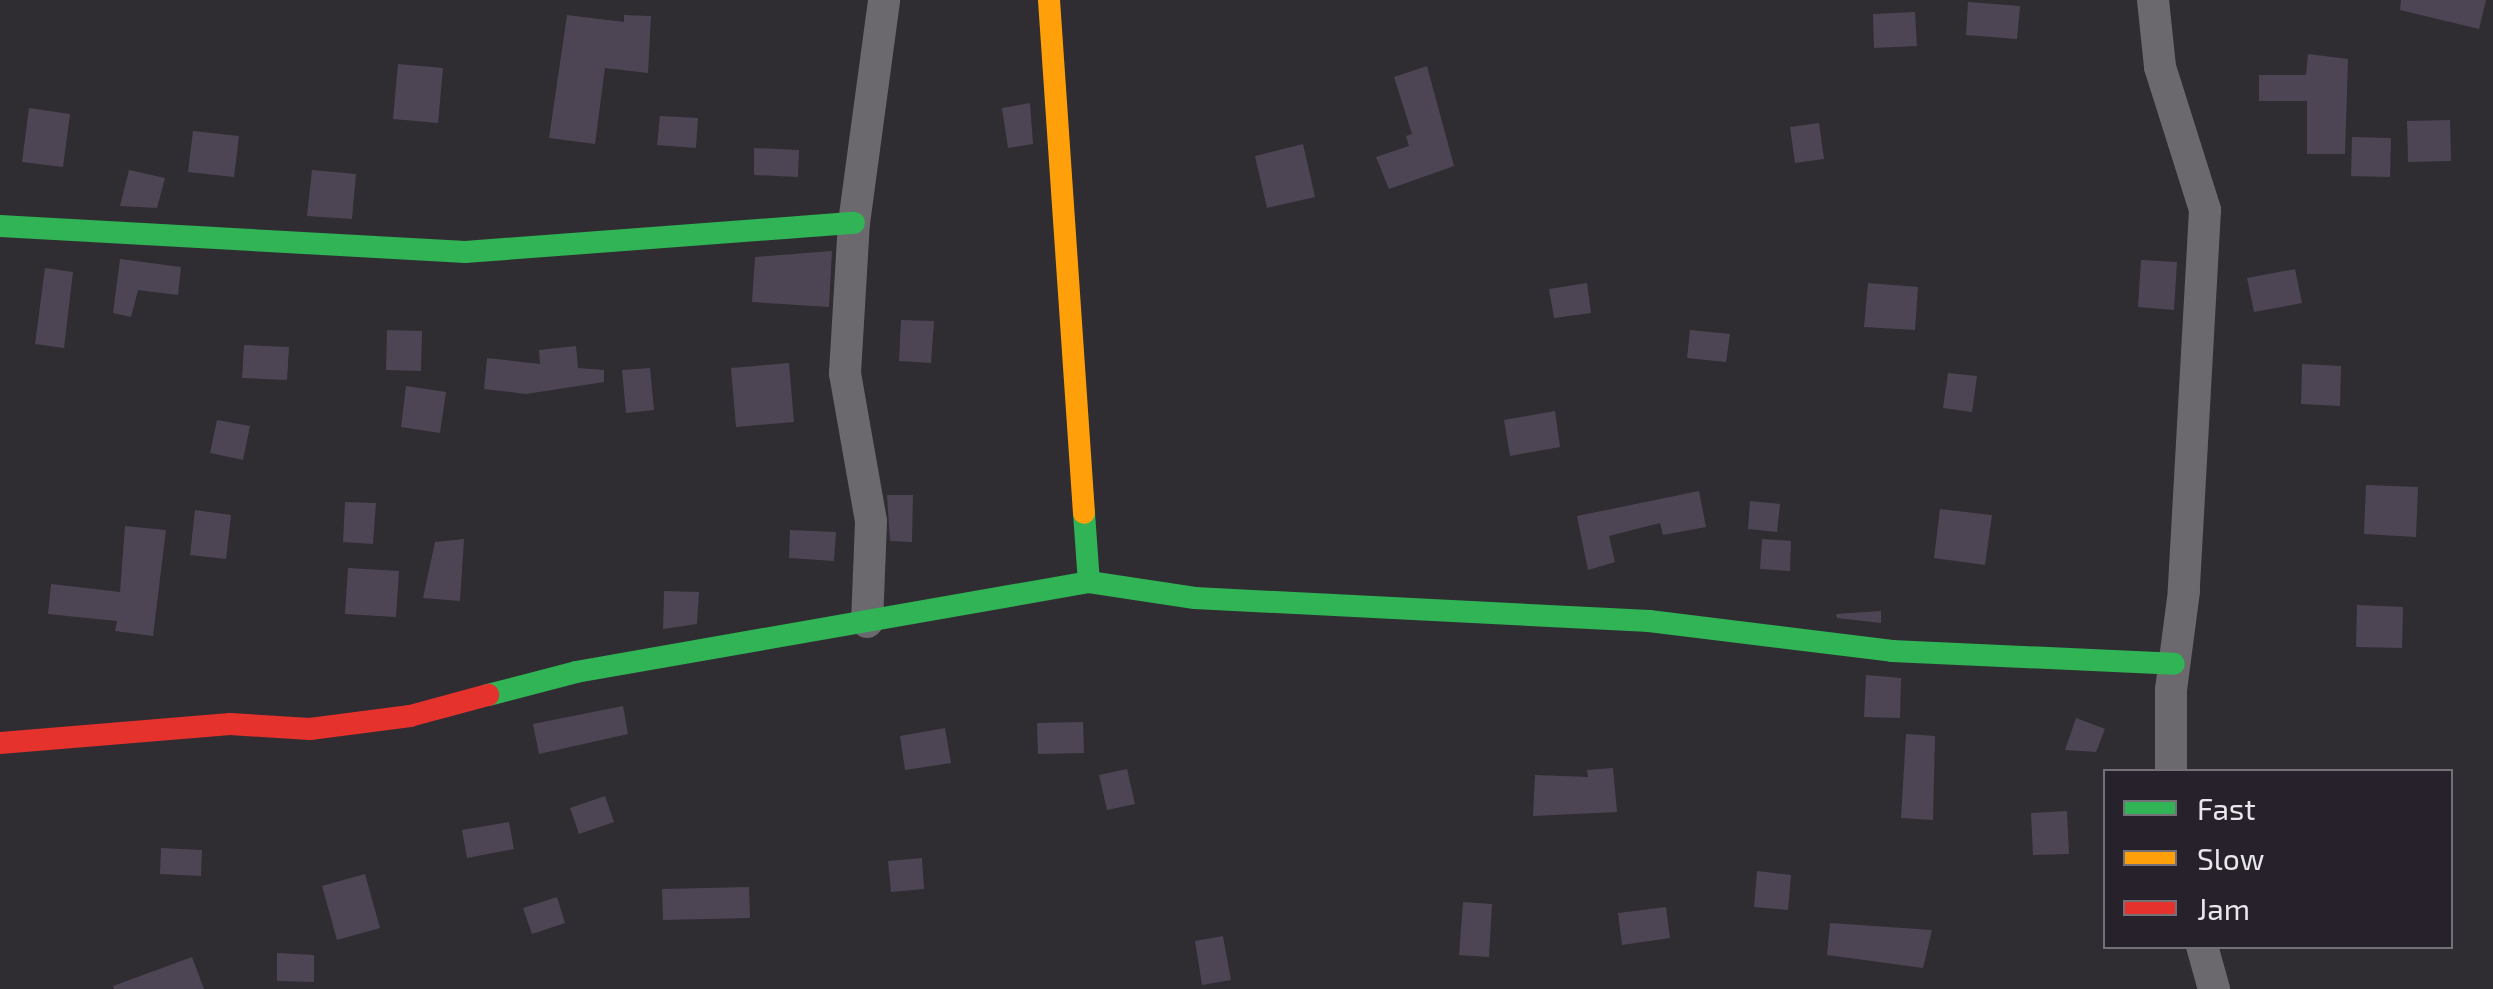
<!DOCTYPE html>
<style>
body{margin:0}
#map{position:relative;width:2493px;height:989px;overflow:hidden;background:#2f2c32;font-family:"Exo 2",sans-serif}
div>[style]{position:absolute}
[style*='--x']{left:calc(var(--x)*1px);top:calc(var(--y)*1px);width:calc(var(--w)*1px);rotate:calc(var(--a)*1deg)}
.building>*{inset:0;background:#4e4554}
.street>*{height:32px;margin:-16px;padding:0 16px;transform-origin:16px;border-radius:16px;background:#6b696d}
.fast>*{height:22px;margin:-11px;padding:0 11px;transform-origin:11px;border-radius:11px;background:#30b455}
.slow>*{height:22px;margin:-11px;padding:0 11px;transform-origin:11px;border-radius:11px;background:#ff9f0a}
.jam>*{height:22px;margin:-11px;padding:0 11px;transform-origin:11px;border-radius:11px;background:#e5322d}
span{translate:-50% -50%;white-space:nowrap;text-align:center;line-height:1.15;-webkit-text-stroke:8px #26212a;paint-order:stroke}
.legend{position:absolute;left:2103px;top:769px;width:350px;height:180px;box-sizing:border-box;background:#26212a;border:2px solid #747078;margin:0;padding:12px 18px;list-style:none;font-size:30px;color:#e9e6ec}
.legend li{display:flex;align-items:center;gap:20px;height:50px}
.legend b{width:50px;border:2px solid #747078}
</style>
<div id="map">
<div class="building">
<div style="clip-path:polygon(2401px 0,2486px 0,2479px 29px,2400px 10px)"></div>
<div style="clip-path:polygon(1968px 2px,2020px 6px,2017px 39px,1966px 35px)"></div>
<div style="clip-path:polygon(1915px 12px,1917px 46px,1874px 48px,1873px 14px)"></div>
<div style="clip-path:polygon(567px 15px,624px 22px,624px 15px,651px 16px,648px 73px,605px 68px,595px 144px,549px 138px)"></div>
<div style="clip-path:polygon(2308px 54px,2348px 59px,2345px 154px,2307px 154px,2307px 101px,2259px 101px,2259px 75px,2306px 75px)"></div>
<div style="clip-path:polygon(398px 64px,443px 68px,438px 123px,393px 119px)"></div>
<div style="clip-path:polygon(1427px 66px,1454px 166px,1389px 189px,1376px 157px,1409px 146px,1406px 136px,1412px 134px,1394px 77px)"></div>
<div style="clip-path:polygon(1030px 103px,1033px 144px,1008px 148px,1002px 108px)"></div>
<div style="clip-path:polygon(29px 108px,70px 114px,63px 167px,22px 162px)"></div>
<div style="clip-path:polygon(660px 116px,698px 118px,696px 148px,657px 145px)"></div>
<div style="clip-path:polygon(2450px 120px,2451px 161px,2408px 162px,2407px 121px)"></div>
<div style="clip-path:polygon(1819px 123px,1824px 159px,1795px 163px,1790px 127px)"></div>
<div style="clip-path:polygon(193px 131px,239px 136px,234px 177px,188px 172px)"></div>
<div style="clip-path:polygon(2352px 137px,2391px 138px,2390px 177px,2351px 176px)"></div>
<div style="clip-path:polygon(1303px 144px,1315px 197px,1267px 208px,1255px 156px)"></div>
<div style="clip-path:polygon(754px 148px,799px 150px,798px 177px,754px 175px)"></div>
<div style="clip-path:polygon(129px 170px,165px 178px,157px 208px,120px 206px)"></div>
<div style="clip-path:polygon(312px 170px,356px 174px,352px 219px,307px 216px)"></div>
<div style="clip-path:polygon(832px 251px,829px 307px,752px 302px,755px 257px)"></div>
<div style="clip-path:polygon(120px 259px,181px 267px,178px 295px,138px 290px,131px 317px,113px 313px)"></div>
<div style="clip-path:polygon(2141px 260px,2177px 262px,2174px 310px,2138px 307px)"></div>
<div style="clip-path:polygon(45px 268px,73px 272px,64px 348px,35px 344px)"></div>
<div style="clip-path:polygon(2295px 269px,2302px 303px,2254px 312px,2247px 278px)"></div>
<div style="clip-path:polygon(1587px 283px,1591px 313px,1554px 318px,1549px 289px)"></div>
<div style="clip-path:polygon(1868px 283px,1918px 287px,1915px 330px,1864px 327px)"></div>
<div style="clip-path:polygon(901px 320px,934px 321px,931px 363px,899px 361px)"></div>
<div style="clip-path:polygon(387px 330px,422px 331px,421px 371px,386px 370px)"></div>
<div style="clip-path:polygon(1690px 330px,1730px 334px,1726px 362px,1687px 358px)"></div>
<div style="clip-path:polygon(244px 345px,289px 347px,287px 380px,242px 378px)"></div>
<div style="clip-path:polygon(576px 346px,578px 368px,604px 370px,604px 382px,526px 394px,484px 389px,487px 358px,540px 364px,539px 350px)"></div>
<div style="clip-path:polygon(789px 363px,794px 422px,736px 427px,731px 368px)"></div>
<div style="clip-path:polygon(2302px 364px,2341px 366px,2340px 406px,2301px 404px)"></div>
<div style="clip-path:polygon(650px 368px,654px 410px,626px 413px,622px 370px)"></div>
<div style="clip-path:polygon(1948px 373px,1977px 376px,1972px 412px,1943px 408px)"></div>
<div style="clip-path:polygon(406px 386px,446px 392px,440px 433px,401px 427px)"></div>
<div style="clip-path:polygon(1555px 411px,1560px 447px,1510px 456px,1504px 420px)"></div>
<div style="clip-path:polygon(217px 420px,250px 426px,243px 460px,210px 453px)"></div>
<div style="clip-path:polygon(2366px 485px,2418px 487px,2416px 537px,2364px 534px)"></div>
<div style="clip-path:polygon(1699px 491px,1706px 527px,1663px 535px,1660px 523px,1609px 536px,1615px 562px,1588px 570px,1577px 516px)"></div>
<div style="clip-path:polygon(887px 495px,913px 495px,912px 542px,890px 541px)"></div>
<div style="clip-path:polygon(1750px 501px,1780px 504px,1777px 532px,1748px 529px)"></div>
<div style="clip-path:polygon(345px 502px,376px 503px,373px 544px,343px 542px)"></div>
<div style="clip-path:polygon(1940px 509px,1992px 515px,1985px 565px,1934px 558px)"></div>
<div style="clip-path:polygon(195px 510px,231px 515px,226px 559px,190px 555px)"></div>
<div style="clip-path:polygon(125px 526px,166px 530px,153px 636px,115px 631px,117px 621px,48px 614px,51px 584px,120px 592px)"></div>
<div style="clip-path:polygon(790px 530px,836px 532px,834px 561px,789px 558px)"></div>
<div style="clip-path:polygon(464px 539px,460px 601px,423px 598px,435px 542px)"></div>
<div style="clip-path:polygon(1762px 539px,1791px 541px,1790px 571px,1760px 569px)"></div>
<div style="clip-path:polygon(348px 568px,399px 571px,396px 617px,345px 614px)"></div>
<div style="clip-path:polygon(664px 591px,699px 592px,697px 624px,663px 629px)"></div>
<div style="clip-path:polygon(2357px 605px,2403px 607px,2402px 648px,2356px 647px)"></div>
<div style="clip-path:polygon(1881px 611px,1881px 623px,1837px 618px,1836px 614px)"></div>
<div style="clip-path:polygon(1866px 675px,1901px 678px,1900px 718px,1864px 717px)"></div>
<div style="clip-path:polygon(623px 706px,628px 734px,539px 754px,533px 724px)"></div>
<div style="clip-path:polygon(2076px 718px,2105px 729px,2096px 752px,2065px 750px)"></div>
<div style="clip-path:polygon(1083px 722px,1084px 753px,1038px 754px,1037px 723px)"></div>
<div style="clip-path:polygon(945px 728px,951px 763px,905px 770px,900px 736px)"></div>
<div style="clip-path:polygon(1906px 734px,1935px 736px,1933px 820px,1901px 818px)"></div>
<div style="clip-path:polygon(1613px 768px,1617px 812px,1533px 816px,1535px 775px,1588px 777px,1587px 770px)"></div>
<div style="clip-path:polygon(1127px 769px,1135px 804px,1107px 810px,1099px 775px)"></div>
<div style="clip-path:polygon(605px 796px,614px 822px,579px 834px,570px 808px)"></div>
<div style="clip-path:polygon(2067px 811px,2069px 854px,2033px 855px,2031px 813px)"></div>
<div style="clip-path:polygon(509px 822px,514px 849px,467px 858px,462px 830px)"></div>
<div style="clip-path:polygon(161px 848px,202px 850px,201px 876px,160px 874px)"></div>
<div style="clip-path:polygon(922px 858px,924px 889px,891px 892px,888px 861px)"></div>
<div style="clip-path:polygon(1757px 871px,1791px 875px,1788px 910px,1754px 907px)"></div>
<div style="clip-path:polygon(365px 874px,380px 928px,337px 940px,322px 886px)"></div>
<div style="clip-path:polygon(749px 887px,750px 918px,663px 920px,662px 889px)"></div>
<div style="clip-path:polygon(557px 897px,565px 923px,532px 934px,523px 908px)"></div>
<div style="clip-path:polygon(1463px 902px,1492px 904px,1489px 957px,1459px 955px)"></div>
<div style="clip-path:polygon(1666px 907px,1670px 938px,1622px 945px,1618px 913px)"></div>
<div style="clip-path:polygon(1830px 923px,1932px 930px,1923px 968px,1827px 955px)"></div>
<div style="clip-path:polygon(1223px 936px,1231px 980px,1202px 985px,1195px 941px)"></div>
<div style="clip-path:polygon(277px 953px,314px 955px,314px 982px,277px 981px)"></div>
<div style="clip-path:polygon(192px 957px,204px 989px,114px 989px,113px 986px)"></div>
</div>
<div class="street">
<div style="--x:2153;--y:0;--w:67;--a:84"></div>
<div style="--x:2160;--y:67;--w:150;--a:72.5"></div>
<div style="--x:2205;--y:210;--w:382;--a:93.2"></div>
<div style="--x:2184;--y:591;--w:100;--a:97.5"></div>
<div style="--x:2171;--y:690;--w:82;--a:90"></div>
<div style="--x:867;--y:622;--w:101;--a:-87.7"></div>
<div style="--x:871;--y:521;--w:150;--a:-100"></div>
<div style="--x:845;--y:373;--w:150;--a:-86.6"></div>
<div style="--x:854;--y:223;--w:225;--a:-82.3"></div>
<div style="--x:2202;--y:946;--w:45;--a:74.4"></div>
</div>
<div class="fast">
<div style="--x:0;--y:226;--w:466;--a:3.2"></div>
<div style="--x:465;--y:252;--w:390;--a:-4.3"></div>
<div style="--x:1084;--y:513;--w:69;--a:85.9"></div>
<div style="--x:1089;--y:582;--w:107;--a:8.6"></div>
<div style="--x:1195;--y:598;--w:455;--a:2.9"></div>
<div style="--x:1649;--y:621;--w:245;--a:7"></div>
<div style="--x:1892;--y:651;--w:282;--a:2.6"></div>
<div style="--x:488;--y:695;--w:91;--a:-14.6"></div>
<div style="--x:576;--y:672;--w:521;--a:-9.95"></div>
</div>
<div class="slow">
<div style="--x:1049;--y:0;--w:514;--a:86.1"></div>
</div>
<div class="jam">
<div style="--x:0;--y:743;--w:231;--a:-4.7"></div>
<div style="--x:230;--y:724;--w:80;--a:3.6"></div>
<div style="--x:310;--y:729;--w:101;--a:-7.4"></div>
<div style="--x:410;--y:716;--w:81;--a:-15.1"></div>
</div>
<ul class="legend">
<li><b style="height:12px;background:#30b455"></b>Fast</li>
<li><b style="height:12px;background:#ff9f0a"></b>Slow</li>
<li><b style="height:12px;background:#e5322d"></b>Jam</li>
</ul>
</div>
